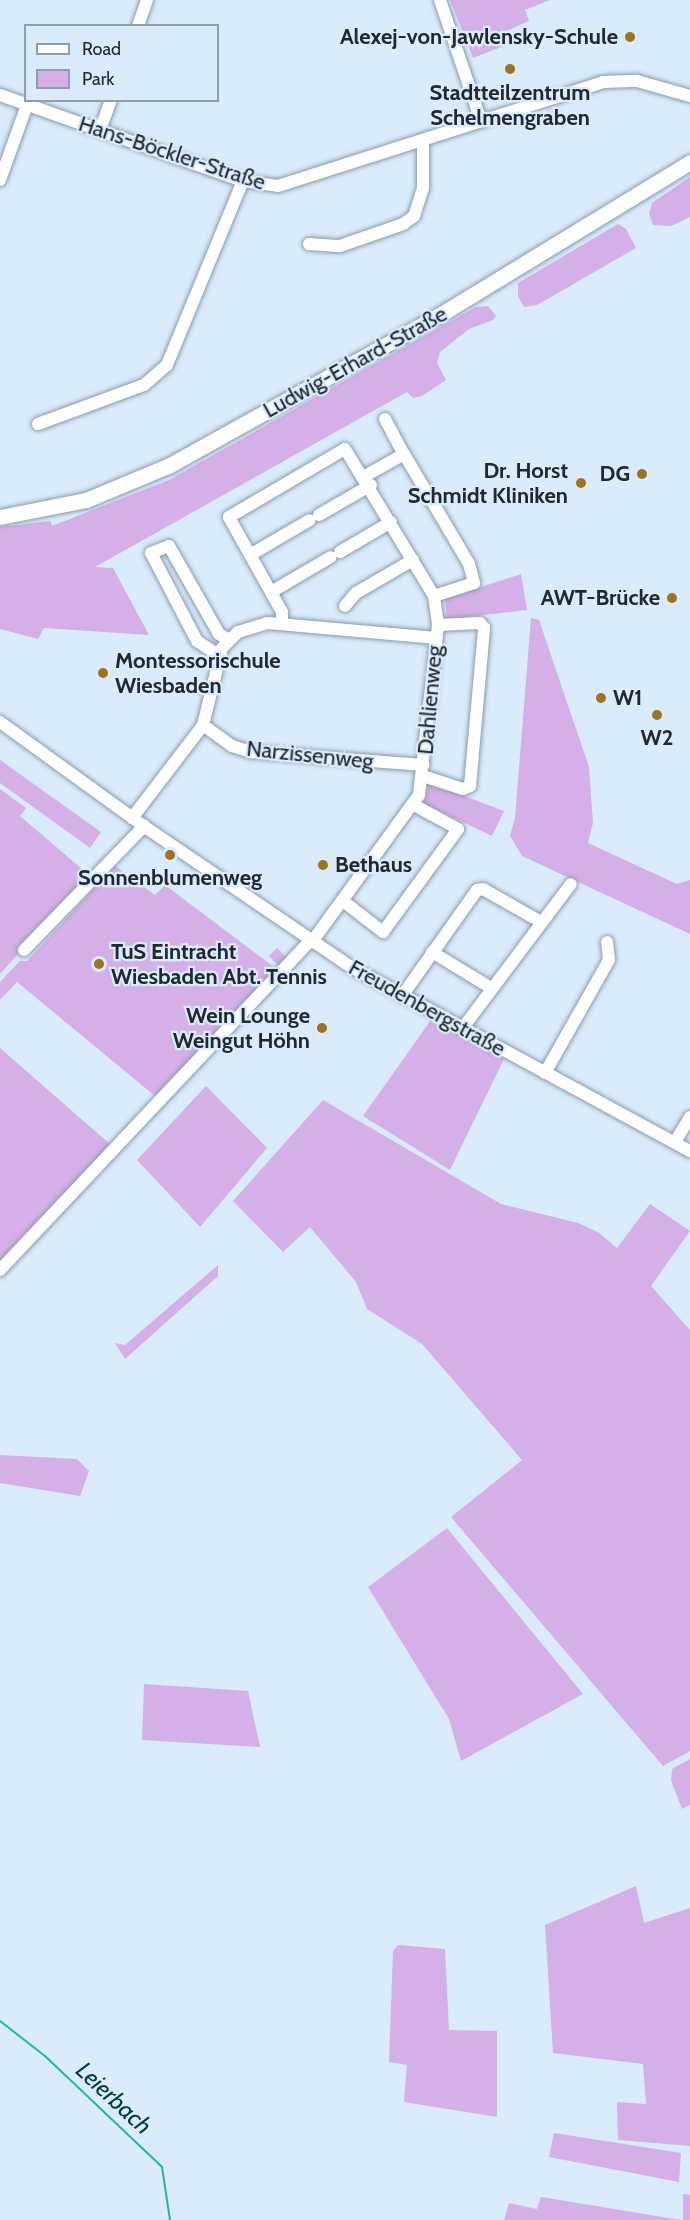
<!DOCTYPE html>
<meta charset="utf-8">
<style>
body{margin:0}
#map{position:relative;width:690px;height:2220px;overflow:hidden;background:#daebfc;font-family:Cabin,sans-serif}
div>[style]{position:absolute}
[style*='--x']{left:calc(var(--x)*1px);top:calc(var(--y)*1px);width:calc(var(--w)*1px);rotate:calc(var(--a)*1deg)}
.green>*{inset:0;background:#d5afe8}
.stream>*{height:2px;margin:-1px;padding:0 1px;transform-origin:1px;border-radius:1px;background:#24b6a2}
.roads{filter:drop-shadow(0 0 2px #8b9bab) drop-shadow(0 0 2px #8b9bab)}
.minor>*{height:12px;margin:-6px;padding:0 6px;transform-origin:6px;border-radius:6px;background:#fff}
.major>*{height:15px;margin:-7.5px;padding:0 7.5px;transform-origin:7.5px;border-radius:7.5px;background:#fff}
.dots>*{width:16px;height:16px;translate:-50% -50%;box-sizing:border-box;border:3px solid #daebfc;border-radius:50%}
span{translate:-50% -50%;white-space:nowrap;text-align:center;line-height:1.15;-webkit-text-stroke:4.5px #daebfc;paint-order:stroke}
.poi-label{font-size:22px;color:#22282f;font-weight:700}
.right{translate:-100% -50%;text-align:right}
.left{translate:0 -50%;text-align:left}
.street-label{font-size:22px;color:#22282f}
.water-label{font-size:24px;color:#003d35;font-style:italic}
.legend{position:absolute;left:24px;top:24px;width:195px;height:78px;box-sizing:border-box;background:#daebfc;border:2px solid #909daa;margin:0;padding:8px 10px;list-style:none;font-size:18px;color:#22282f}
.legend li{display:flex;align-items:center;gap:12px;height:30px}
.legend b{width:30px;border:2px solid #909daa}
</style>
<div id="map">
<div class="green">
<div style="clip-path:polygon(450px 0,550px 0,525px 10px,529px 21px,504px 32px,509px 44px,473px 58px)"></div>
<div style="clip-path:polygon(690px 177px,690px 217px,671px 226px,653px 225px,649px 214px,652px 203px)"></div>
<div style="clip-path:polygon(618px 224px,626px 229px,636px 248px,537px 305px,524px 307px,518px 296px,518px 283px)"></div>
<div style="clip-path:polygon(488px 306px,496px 316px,493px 320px,469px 329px,440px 352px,437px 363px,446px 380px,422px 396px,413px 398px,407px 392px,95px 567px,113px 568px,149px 635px,44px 628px,38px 639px,0 629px,0 527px,50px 521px,52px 526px,169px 480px,476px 307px)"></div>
<div style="clip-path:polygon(521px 574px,527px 610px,447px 619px,445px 599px)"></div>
<div style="clip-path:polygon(531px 618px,539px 620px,589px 767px,593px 823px,588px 843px,677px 884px,690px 880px,690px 934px,522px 856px,510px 836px,515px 818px)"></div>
<div style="clip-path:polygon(0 760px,101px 832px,90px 848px,0 783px)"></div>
<div style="clip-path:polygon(430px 783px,504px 811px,492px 836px,423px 803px)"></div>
<div style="clip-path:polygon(0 789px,26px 808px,20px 816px,89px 875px,0 974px)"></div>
<div style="clip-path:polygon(115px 866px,155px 895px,165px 885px,278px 970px,155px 1096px,17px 982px,0 1000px,0 982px,20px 961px,27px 961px)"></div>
<div style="clip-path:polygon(277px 948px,287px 958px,279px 966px,269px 956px)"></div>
<div style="clip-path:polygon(431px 1020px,504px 1059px,450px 1170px,363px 1116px)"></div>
<div style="clip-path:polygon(0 1048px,111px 1145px,0 1262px)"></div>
<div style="clip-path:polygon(206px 1086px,267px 1148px,200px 1227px,137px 1160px)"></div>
<div style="clip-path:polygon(323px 1100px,501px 1204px,578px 1223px,598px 1232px,617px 1248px,650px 1204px,690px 1231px,651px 1286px,690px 1330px,690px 1751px,663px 1766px,451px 1517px,522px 1460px,422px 1344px,367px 1309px,356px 1282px,310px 1227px,283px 1252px,233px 1201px)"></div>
<div style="clip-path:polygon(218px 1265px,218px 1276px,125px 1359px,115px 1343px,125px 1345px)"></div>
<div style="clip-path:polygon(0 1455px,77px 1459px,89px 1471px,80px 1496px,0 1483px)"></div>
<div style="clip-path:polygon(447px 1528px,583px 1694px,461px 1761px,449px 1719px,368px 1587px)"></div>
<div style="clip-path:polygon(144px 1684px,248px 1691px,260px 1747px,142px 1740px)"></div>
<div style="clip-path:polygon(690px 1759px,690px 1805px,682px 1809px,671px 1780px,672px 1769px)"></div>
<div style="clip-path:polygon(636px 1886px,644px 1923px,690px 1908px,690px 2146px,618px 2140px,617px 2102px,646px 2104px,643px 2064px,553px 2053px,545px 1925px)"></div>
<div style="clip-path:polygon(398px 1945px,445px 1949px,449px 2030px,497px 2031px,497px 2117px,404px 2102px,407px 2065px,389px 2062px,393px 1951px)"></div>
<div style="clip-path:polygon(554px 2133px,681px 2153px,679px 2182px,549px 2157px)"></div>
<div style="clip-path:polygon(683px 2194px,690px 2195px,690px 2220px,683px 2220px)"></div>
<div style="clip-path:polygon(541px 2197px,681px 2220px,504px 2220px,509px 2203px,537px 2209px)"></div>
</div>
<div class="stream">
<div style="--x:0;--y:2021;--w:57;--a:37.9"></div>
<div style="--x:45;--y:2056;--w:161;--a:43.5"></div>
<div style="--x:162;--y:2167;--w:54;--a:81.4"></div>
</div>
<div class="roads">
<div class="minor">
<div style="--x:440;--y:0;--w:128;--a:71.3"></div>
<div style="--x:138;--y:26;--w:28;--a:-71"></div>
<div style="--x:0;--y:95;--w:258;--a:19.5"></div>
<div style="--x:243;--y:181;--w:35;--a:8"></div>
<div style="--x:278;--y:186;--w:341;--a:-17.7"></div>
<div style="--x:603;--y:82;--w:34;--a:-2"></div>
<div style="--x:637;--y:81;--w:55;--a:15.8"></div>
<div style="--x:100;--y:130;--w:32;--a:-70"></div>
<div style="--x:0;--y:180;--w:80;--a:-70.2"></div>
<div style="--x:309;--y:244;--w:31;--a:4"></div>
<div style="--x:340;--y:246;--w:67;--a:-19.2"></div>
<div style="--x:403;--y:224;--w:14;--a:-36"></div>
<div style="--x:414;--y:216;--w:29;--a:-72"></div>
<div style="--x:423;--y:188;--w:47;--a:-90"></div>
<div style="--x:385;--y:419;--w:40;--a:62"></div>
<div style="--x:38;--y:424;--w:113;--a:-20.2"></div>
<div style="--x:144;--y:385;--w:30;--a:-41"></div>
<div style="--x:167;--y:365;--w:199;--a:-67.6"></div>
<div style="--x:365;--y:476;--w:45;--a:-29.4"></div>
<div style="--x:404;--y:454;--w:128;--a:59.4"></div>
<div style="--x:469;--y:564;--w:20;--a:75"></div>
<div style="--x:474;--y:583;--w:42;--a:162"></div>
<div style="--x:319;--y:515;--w:60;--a:-30"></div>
<div style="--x:340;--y:552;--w:59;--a:-30.5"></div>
<div style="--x:250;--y:555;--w:69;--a:-30.3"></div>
<div style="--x:271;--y:592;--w:69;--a:-30.3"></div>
<div style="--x:345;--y:606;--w:17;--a:-50"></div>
<div style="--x:356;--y:593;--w:66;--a:-30.1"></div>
<div style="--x:282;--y:624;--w:12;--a:-90"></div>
<div style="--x:282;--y:612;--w:109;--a:-119.2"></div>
<div style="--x:229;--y:517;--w:134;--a:-30.4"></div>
<div style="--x:345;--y:449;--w:172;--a:58.8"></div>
<div style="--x:434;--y:596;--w:29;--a:82"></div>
<div style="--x:438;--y:625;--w:171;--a:96.4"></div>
<div style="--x:419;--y:795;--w:182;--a:126.1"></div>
<div style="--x:220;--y:656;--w:27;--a:-147"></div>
<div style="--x:197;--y:641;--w:99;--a:-117.6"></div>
<div style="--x:151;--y:553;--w:19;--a:-21"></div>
<div style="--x:169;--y:546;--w:101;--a:60.4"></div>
<div style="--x:219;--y:634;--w:12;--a:31"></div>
<div style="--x:0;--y:722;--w:183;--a:35.9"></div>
<div style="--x:148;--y:829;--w:245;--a:34.2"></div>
<div style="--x:351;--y:967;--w:386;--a:28.5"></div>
<div style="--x:203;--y:725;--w:36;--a:36"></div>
<div style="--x:232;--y:746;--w:21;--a:17"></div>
<div style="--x:252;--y:752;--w:172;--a:4.3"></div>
<div style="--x:423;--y:776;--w:42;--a:18"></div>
<div style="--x:463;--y:789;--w:8;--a:-23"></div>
<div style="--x:470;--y:786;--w:159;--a:-84.9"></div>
<div style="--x:484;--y:628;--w:6;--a:-129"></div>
<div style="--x:480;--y:623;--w:42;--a:177.3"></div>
<div style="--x:132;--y:818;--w:117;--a:-52.6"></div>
<div style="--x:203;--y:725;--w:79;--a:-76.1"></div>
<div style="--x:222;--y:648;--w:23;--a:-45"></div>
<div style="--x:238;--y:632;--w:31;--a:-17"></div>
<div style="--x:268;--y:623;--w:169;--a:5.1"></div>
<div style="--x:343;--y:901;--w:51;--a:37.8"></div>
<div style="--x:383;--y:932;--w:127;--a:-53.9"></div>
<div style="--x:458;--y:829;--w:50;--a:-151.4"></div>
<div style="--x:24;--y:950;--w:173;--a:-45.9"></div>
<div style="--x:432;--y:952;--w:69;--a:31.4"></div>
<div style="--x:402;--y:996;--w:130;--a:-54.7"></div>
<div style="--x:477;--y:890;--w:6;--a:-9"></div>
<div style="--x:483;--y:889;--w:67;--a:29.6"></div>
<div style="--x:462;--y:1029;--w:181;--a:-53.1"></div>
<div style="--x:545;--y:1073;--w:130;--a:-60.5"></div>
<div style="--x:609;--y:960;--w:18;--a:-96"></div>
<div style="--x:675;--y:1142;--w:29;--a:-59"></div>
<div style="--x:0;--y:1270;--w:452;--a:-46.7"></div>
</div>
<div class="major">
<div style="--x:0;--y:517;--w:88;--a:-11.2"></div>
<div style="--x:86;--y:500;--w:91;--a:-22.6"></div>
<div style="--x:170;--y:465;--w:307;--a:-29.1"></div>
<div style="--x:438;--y:316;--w:295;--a:-31.4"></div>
</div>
</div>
<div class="dots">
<div style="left:630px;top:37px;background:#9c7320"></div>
<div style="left:510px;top:69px;background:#9c7320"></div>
<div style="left:642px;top:474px;background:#9c7320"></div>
<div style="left:581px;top:483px;background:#9c7320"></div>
<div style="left:672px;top:598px;background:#9c7320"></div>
<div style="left:103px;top:673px;background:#9c7320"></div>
<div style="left:601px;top:698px;background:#9c7320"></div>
<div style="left:657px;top:715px;background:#9c7320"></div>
<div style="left:170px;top:855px;background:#9c7320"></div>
<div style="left:323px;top:865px;background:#9c7320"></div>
<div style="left:99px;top:964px;background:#9c7320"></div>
<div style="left:322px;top:1028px;background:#9c7320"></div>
</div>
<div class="poi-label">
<span class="right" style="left:618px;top:37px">Alexej-von-Jawlensky-Schule</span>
<span style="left:510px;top:105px">Stadtteilzentrum<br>Schelmengraben</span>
<span class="right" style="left:568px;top:483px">Dr. Horst<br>Schmidt Kliniken</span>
<span class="right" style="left:630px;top:474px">DG</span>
<span class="right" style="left:660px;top:598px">AWT-Brücke</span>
<span class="left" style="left:115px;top:673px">Montessorischule<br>Wiesbaden</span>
<span class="left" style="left:613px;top:698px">W1</span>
<span style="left:657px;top:738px">W2</span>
<span class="left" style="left:335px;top:865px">Bethaus</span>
<span style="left:170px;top:878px">Sonnenblumenweg</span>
<span class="left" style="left:111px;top:964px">TuS Eintracht<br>Wiesbaden Abt. Tennis</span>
<span class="right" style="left:310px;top:1028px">Wein Lounge<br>Weingut Höhn</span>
</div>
<div class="street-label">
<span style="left:172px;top:153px;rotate:18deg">Hans-Böckler-Straße</span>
<span style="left:355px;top:362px;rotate:-29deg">Ludwig-Erhard-Straße</span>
<span style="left:430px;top:700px;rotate:-85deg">Dahlienweg</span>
<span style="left:310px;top:755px;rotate:6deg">Narzissenweg</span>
<span style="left:427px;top:1008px;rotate:29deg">Freudenbergstraße</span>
</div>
<div class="water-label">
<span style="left:114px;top:2098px;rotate:43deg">Leierbach</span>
</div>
<ul class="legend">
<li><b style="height:8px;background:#fff"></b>Road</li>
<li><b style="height:16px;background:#d5afe8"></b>Park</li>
</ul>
</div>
